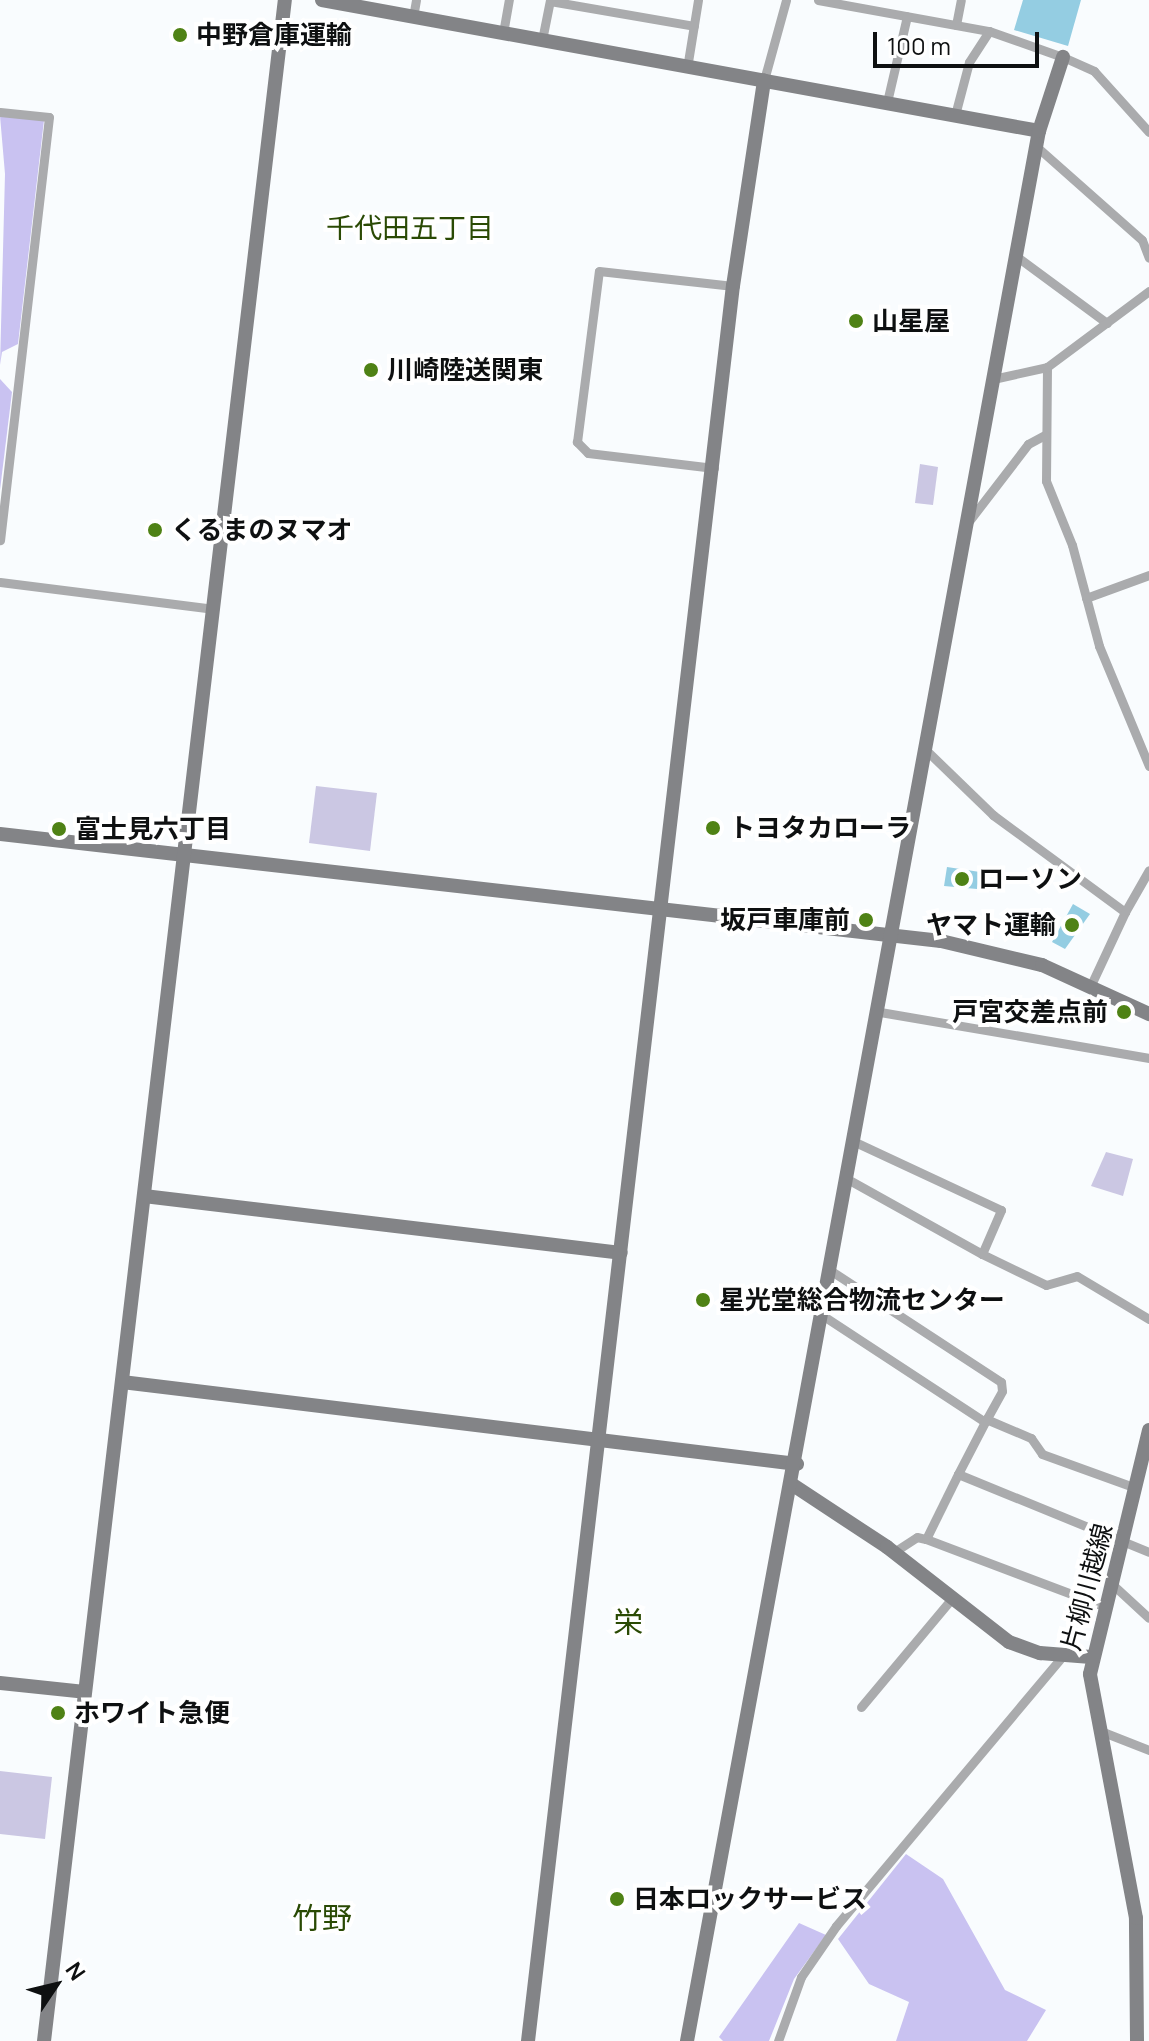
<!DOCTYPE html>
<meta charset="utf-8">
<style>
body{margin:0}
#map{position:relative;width:1149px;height:2041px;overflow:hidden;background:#f9fcfe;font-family:Manrope,"Noto Sans JP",sans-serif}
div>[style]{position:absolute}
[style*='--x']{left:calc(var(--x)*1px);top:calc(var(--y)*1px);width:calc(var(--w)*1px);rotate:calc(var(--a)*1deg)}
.green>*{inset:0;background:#cbc7e3}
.forest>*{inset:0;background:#c9c2f1}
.building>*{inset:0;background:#94cde2}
.street>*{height:9px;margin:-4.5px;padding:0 4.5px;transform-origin:4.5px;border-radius:4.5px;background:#aaabad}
.secondary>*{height:14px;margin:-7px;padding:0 7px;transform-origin:7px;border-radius:7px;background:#838487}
.dots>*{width:22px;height:22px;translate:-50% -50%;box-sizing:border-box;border:4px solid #fff;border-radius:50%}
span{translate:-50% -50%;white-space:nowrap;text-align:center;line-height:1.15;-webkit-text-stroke:8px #fff;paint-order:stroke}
.poi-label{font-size:26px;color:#0e1011;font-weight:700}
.left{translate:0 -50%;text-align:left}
.right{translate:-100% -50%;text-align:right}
.street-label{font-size:26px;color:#0e1011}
.neighbourhood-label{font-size:28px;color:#2a4a04}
.quarter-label{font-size:30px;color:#2a4a04}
.north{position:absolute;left:16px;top:1945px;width:80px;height:80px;-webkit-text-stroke:6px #fff;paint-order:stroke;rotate:55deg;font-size:22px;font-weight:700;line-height:32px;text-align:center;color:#0e1011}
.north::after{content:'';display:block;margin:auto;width:28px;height:36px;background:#0e1011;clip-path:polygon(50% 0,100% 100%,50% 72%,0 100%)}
.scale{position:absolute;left:873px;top:32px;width:166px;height:36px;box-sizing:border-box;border:4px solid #0e1011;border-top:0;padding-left:10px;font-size:24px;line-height:28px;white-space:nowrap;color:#0e1011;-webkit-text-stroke:6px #fff;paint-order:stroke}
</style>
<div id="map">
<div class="green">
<div style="clip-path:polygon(920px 464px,938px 467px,933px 505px,915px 503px)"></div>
<div style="clip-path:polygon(316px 786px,377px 793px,370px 851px,309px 843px)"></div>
<div style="clip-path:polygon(1106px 1152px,1133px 1159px,1123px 1196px,1091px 1186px)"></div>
<div style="clip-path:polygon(0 1771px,52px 1777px,45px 1839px,0 1834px)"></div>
</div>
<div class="forest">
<div style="clip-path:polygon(0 116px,44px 120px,18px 344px,2px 352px,0 365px,5px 174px)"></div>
<div style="clip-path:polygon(0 379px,12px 392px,0 490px)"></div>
<div style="clip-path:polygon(906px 1854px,943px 1879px,1005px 1990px,1046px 2010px,1027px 2041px,896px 2041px,909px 2002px,869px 1984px,838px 1939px)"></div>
<div style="clip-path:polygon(799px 1923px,826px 1935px,794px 1979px,769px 2041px,723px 2041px,719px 2037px)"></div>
</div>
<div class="building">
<div style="clip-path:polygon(1023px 0,1081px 0,1068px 46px,1014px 30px)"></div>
<div style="clip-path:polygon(947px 867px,980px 872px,977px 889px,944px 886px)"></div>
<div style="clip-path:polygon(1073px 904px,1090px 914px,1065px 949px,1052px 942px)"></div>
</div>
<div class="street">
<div style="--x:818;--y:0;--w:174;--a:10.3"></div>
<div style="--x:989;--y:31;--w:78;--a:19.4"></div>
<div style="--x:1063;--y:57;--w:34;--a:24"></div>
<div style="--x:1094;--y:71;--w:82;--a:48"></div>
<div style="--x:550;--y:1;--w:146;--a:9.8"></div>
<div style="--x:413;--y:17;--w:17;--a:-80"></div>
<div style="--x:956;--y:25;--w:25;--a:-79"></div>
<div style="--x:503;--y:33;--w:34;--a:-80"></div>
<div style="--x:542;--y:40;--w:41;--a:-78.7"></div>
<div style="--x:687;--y:68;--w:69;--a:-80.8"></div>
<div style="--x:764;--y:80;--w:83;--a:-74.6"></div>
<div style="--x:887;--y:102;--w:88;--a:-76.9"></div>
<div style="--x:0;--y:112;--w:49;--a:5.8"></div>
<div style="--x:49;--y:117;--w:426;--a:96.6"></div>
<div style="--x:955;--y:115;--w:55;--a:-75.2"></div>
<div style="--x:969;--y:62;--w:37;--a:-57"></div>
<div style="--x:1037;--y:147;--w:140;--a:41.5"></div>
<div style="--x:1142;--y:240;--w:19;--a:69"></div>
<div style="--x:1016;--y:256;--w:113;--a:36.4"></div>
<div style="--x:1047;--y:367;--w:114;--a:90.5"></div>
<div style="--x:1046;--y:481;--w:69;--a:67.9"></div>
<div style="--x:1072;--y:545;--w:105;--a:75"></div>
<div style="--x:1099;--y:646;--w:130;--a:67.4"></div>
<div style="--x:993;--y:379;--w:55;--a:-12.5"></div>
<div style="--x:1047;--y:367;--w:127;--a:-36.7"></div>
<div style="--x:714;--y:468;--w:127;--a:-173.2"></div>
<div style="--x:588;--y:453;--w:16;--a:-135"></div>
<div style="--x:577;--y:442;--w:172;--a:-82.7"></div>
<div style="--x:599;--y:271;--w:135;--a:6.4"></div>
<div style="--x:969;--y:521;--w:97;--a:-52.5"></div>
<div style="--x:1028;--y:444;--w:19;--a:-28"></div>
<div style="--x:0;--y:582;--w:216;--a:7.2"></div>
<div style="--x:1086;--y:598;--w:67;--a:-20.1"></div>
<div style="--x:928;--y:752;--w:91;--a:44.1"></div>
<div style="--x:993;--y:815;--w:164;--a:36.3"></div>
<div style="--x:1125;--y:912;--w:81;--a:115"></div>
<div style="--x:1125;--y:912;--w:48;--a:-60.3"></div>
<div style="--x:880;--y:1012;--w:273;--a:9.7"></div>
<div style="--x:851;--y:1181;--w:150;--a:29.1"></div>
<div style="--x:982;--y:1254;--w:48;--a:-66.6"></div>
<div style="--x:1001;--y:1210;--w:159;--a:-155"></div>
<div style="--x:982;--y:1254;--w:71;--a:25.8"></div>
<div style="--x:1046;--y:1285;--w:32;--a:-16"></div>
<div style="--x:1077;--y:1276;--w:84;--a:30.8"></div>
<div style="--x:825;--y:1317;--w:191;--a:33.3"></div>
<div style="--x:985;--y:1422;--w:35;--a:-61"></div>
<div style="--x:1002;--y:1391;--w:9;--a:-96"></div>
<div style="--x:1001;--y:1382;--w:201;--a:-146.8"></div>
<div style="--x:986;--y:1419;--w:49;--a:22.9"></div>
<div style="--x:1031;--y:1438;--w:19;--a:55"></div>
<div style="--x:1042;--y:1454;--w:100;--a:19.9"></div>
<div style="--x:958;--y:1474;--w:59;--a:-62.6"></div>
<div style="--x:926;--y:1539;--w:72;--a:-63.8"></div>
<div style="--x:958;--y:1474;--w:206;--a:22.2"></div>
<div style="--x:894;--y:1552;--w:27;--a:-33"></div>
<div style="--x:917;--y:1537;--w:9;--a:13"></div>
<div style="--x:926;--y:1539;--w:189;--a:20.7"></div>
<div style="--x:1112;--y:1584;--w:50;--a:42.6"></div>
<div style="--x:861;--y:1707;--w:142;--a:-50.1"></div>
<div style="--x:1098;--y:1730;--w:55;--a:21.4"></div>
<div style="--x:778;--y:2041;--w:68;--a:-70.2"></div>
<div style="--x:801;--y:1977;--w:62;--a:-55.5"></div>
<div style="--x:836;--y:1926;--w:354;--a:-50"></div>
</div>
<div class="secondary">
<div style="--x:322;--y:0;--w:729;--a:10.35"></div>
<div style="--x:0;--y:834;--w:947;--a:6.49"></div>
<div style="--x:941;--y:941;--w:104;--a:13.4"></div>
<div style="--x:1042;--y:965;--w:118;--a:24.6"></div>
<div style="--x:144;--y:1196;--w:480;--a:6.8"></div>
<div style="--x:122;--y:1382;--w:680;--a:6.93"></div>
<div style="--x:793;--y:1485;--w:113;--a:33.4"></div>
<div style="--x:887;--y:1547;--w:155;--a:37.9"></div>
<div style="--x:1009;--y:1642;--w:33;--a:20"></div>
<div style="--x:1040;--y:1653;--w:51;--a:4.5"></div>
<div style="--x:0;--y:1683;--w:85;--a:6"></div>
<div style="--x:44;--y:2041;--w:2055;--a:-83.27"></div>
<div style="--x:528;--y:2041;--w:1767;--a:-83.34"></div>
<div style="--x:733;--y:286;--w:208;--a:-81.4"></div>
<div style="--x:687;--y:2041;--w:1942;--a:-79.56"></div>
<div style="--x:1039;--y:131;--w:78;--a:-72"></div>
<div style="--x:1137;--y:2041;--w:123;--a:-90.5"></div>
<div style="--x:1136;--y:1918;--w:248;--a:-100.7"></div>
<div style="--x:1090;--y:1674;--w:251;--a:-76.4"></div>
</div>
<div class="dots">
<div style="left:180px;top:35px;background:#4f8215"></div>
<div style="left:856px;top:321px;background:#4f8215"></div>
<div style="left:371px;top:370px;background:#4f8215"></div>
<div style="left:155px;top:530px;background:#4f8215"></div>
<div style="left:713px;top:828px;background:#4f8215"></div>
<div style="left:59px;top:829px;background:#4f8215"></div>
<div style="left:962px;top:879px;background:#4f8215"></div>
<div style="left:866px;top:920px;background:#4f8215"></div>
<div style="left:1072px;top:925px;background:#4f8215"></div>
<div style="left:1124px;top:1012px;background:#4f8215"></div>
<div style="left:703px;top:1300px;background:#4f8215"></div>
<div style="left:58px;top:1713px;background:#4f8215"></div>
<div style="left:617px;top:1899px;background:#4f8215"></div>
</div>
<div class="poi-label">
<span class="left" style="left:196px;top:35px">中野倉庫運輸</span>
<span class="left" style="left:872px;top:321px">山星屋</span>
<span class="left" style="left:387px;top:370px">川崎陸送関東</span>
<span class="left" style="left:171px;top:530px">くるまのヌマオ</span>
<span class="left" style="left:729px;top:828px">トヨタカローラ</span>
<span class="left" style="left:75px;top:829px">富士見六丁目</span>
<span class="left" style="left:978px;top:879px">ローソン</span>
<span class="right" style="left:850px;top:920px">坂戸車庫前</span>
<span class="right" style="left:1056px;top:925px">ヤマト運輸</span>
<span class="right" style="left:1108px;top:1012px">戸宮交差点前</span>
<span class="left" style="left:719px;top:1300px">星光堂総合物流センター</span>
<span class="left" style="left:74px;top:1713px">ホワイト急便</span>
<span class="left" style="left:633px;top:1899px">日本ロックサービス</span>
</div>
<div class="street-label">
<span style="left:1087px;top:1587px;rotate:-75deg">片柳川越線</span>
</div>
<div class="neighbourhood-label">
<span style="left:410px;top:227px">千代田五丁目</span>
</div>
<div class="quarter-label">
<span style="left:628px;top:1622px">栄</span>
<span style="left:322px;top:1918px">竹野</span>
</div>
<div class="north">N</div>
<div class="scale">100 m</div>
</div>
